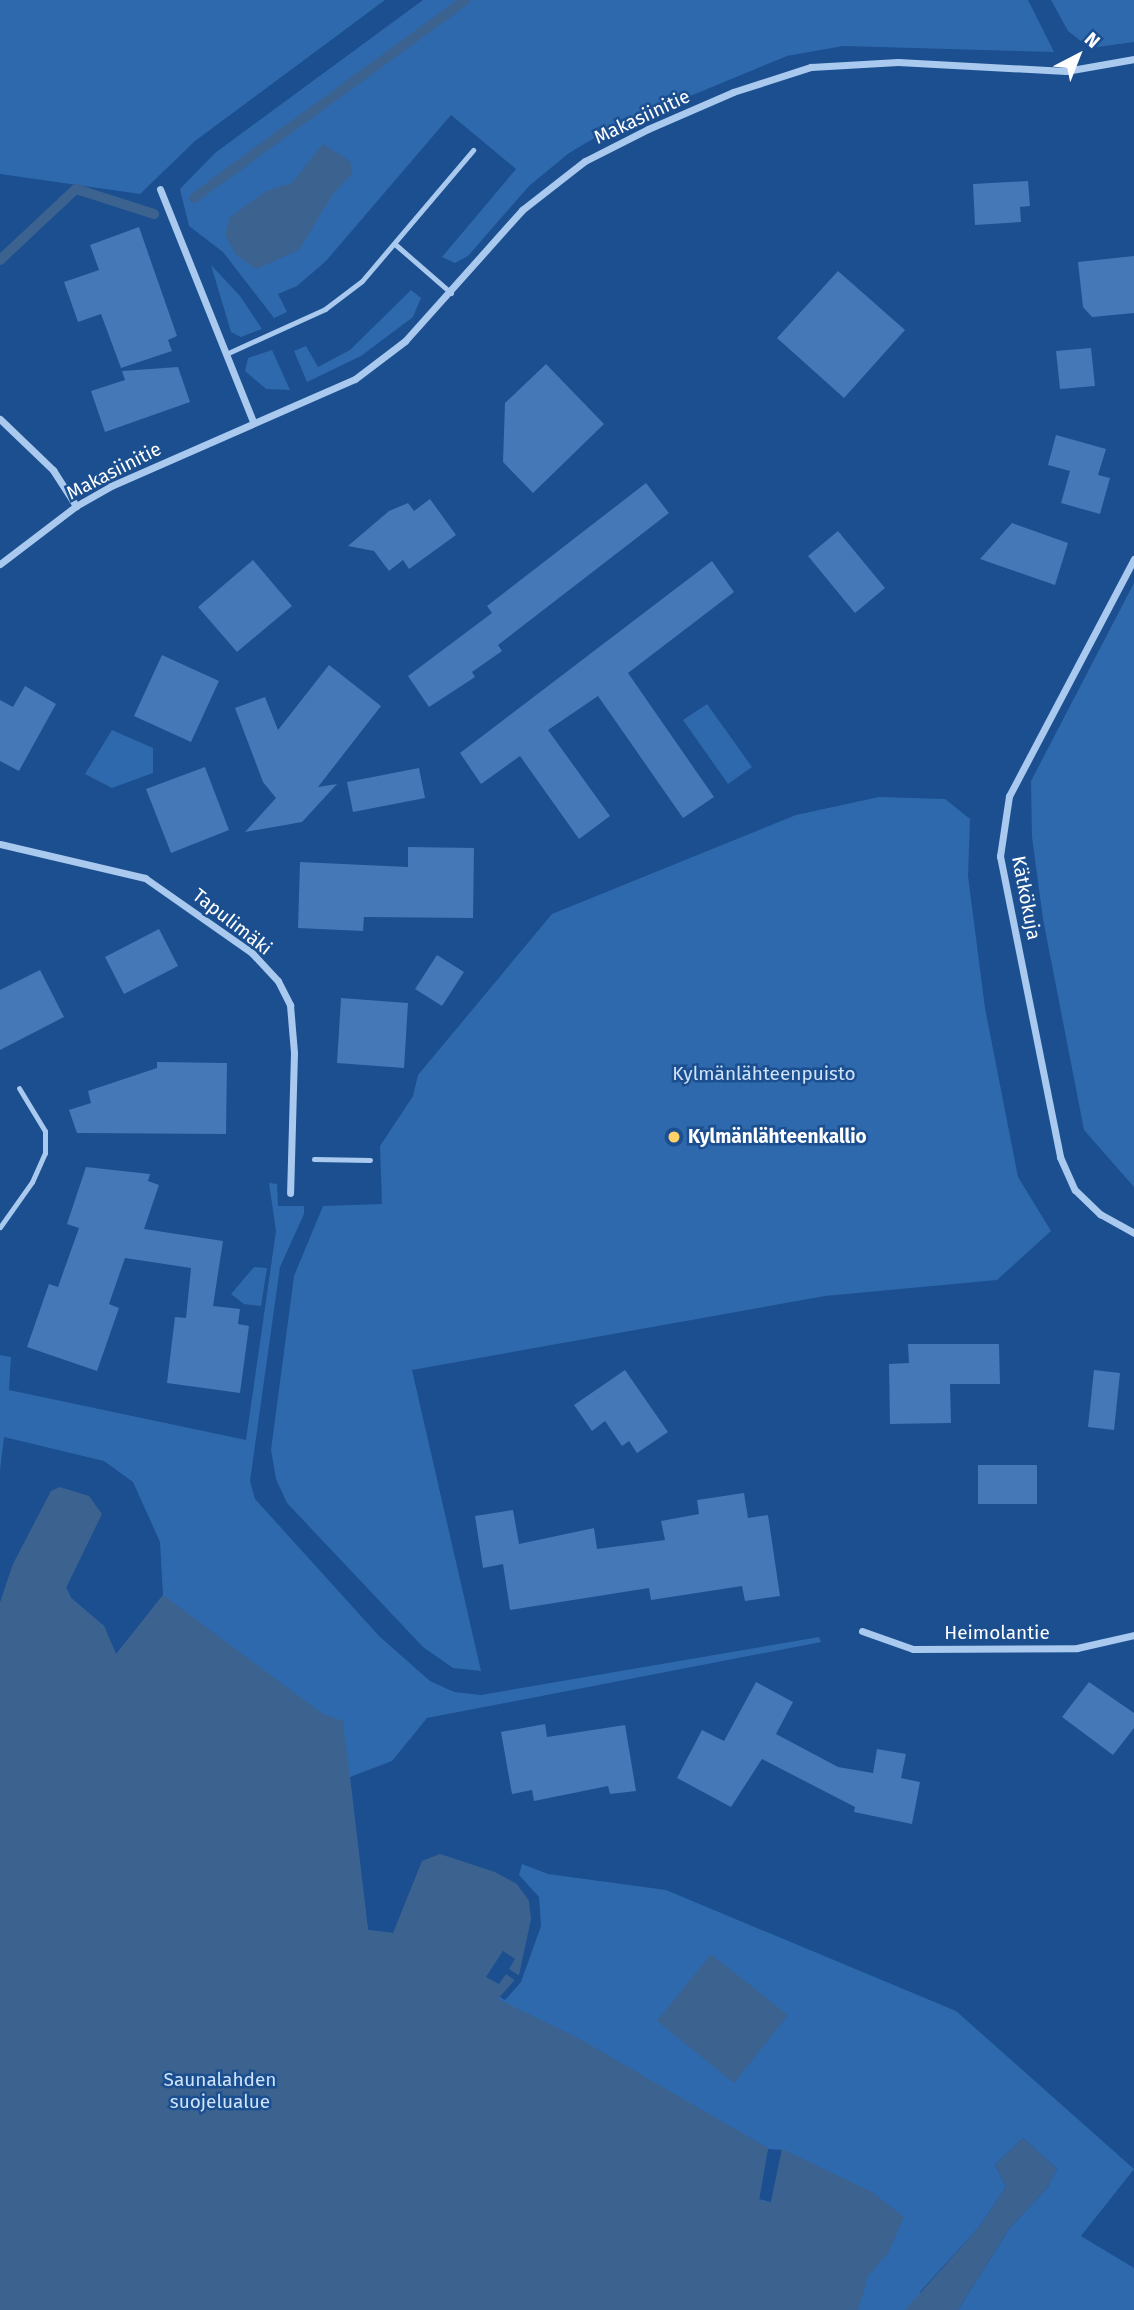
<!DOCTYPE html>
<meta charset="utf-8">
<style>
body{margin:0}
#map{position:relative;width:1134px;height:2310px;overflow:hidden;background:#1b4f8f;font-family:"Fira Sans",sans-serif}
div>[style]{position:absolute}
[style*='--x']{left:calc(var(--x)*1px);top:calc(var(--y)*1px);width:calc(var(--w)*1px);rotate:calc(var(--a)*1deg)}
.green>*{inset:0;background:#2e69ad}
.water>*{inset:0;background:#3c6290}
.pier>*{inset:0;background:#1b4f8f}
.stream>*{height:10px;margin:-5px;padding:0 5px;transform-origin:5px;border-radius:5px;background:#3c6290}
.building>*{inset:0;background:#4478b7}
.service>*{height:5px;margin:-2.5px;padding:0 2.5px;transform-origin:2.5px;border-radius:2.5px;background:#a9c9ee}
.minor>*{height:7px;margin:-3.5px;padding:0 3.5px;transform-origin:3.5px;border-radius:3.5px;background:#a9c9ee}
.dots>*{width:19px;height:19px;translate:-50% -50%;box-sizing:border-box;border:4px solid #1b4f8f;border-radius:50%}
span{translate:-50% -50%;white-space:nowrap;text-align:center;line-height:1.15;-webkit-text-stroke:5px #1b4f8f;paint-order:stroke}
.street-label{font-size:19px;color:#fff}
.park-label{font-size:19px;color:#cfe3fa}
.poi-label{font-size:19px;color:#fff;font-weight:700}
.left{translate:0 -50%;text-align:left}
.north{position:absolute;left:1043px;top:21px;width:70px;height:70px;-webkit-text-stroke:5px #1b4f8f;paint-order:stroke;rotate:42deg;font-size:19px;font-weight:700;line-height:28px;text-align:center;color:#fff}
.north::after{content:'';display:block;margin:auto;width:24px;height:32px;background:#fff;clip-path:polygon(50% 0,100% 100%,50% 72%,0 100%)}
</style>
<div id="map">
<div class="green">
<div style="clip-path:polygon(0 0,385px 0,195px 141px,140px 194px,0 174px)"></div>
<div style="clip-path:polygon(423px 0,1028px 0,1054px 52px,843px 46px,787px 56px,608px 130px,569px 153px,529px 186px,468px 256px,455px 263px,442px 257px,516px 169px,451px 115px,326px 261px,297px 286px,278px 294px,287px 312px,274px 318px,223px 252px,189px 226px,180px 189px,215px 153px)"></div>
<div style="clip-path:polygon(1051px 0,1134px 0,1134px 42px,1090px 48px,1068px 31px)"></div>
<div style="clip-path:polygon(211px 265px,240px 296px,262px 329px,241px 337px,231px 332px)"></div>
<div style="clip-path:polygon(411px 290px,421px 298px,413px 317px,361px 356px,307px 382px,294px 351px,306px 346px,318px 367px,350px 350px)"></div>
<div style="clip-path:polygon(272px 350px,290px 390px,266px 389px,245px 371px,248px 358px)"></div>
<div style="clip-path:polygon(1134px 583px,1134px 1187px,1084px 1130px,1043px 919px,1032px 837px,1031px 781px)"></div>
<div style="clip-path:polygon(707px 704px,752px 767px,728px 784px,683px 720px)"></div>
<div style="clip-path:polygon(112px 730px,153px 748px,153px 773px,112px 788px,85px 774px)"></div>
<div style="clip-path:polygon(879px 797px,945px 799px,970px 819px,968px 876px,985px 1008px,1018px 1177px,1051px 1231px,997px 1280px,825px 1296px,412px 1370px,481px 1671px,453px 1668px,423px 1647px,287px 1503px,276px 1479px,271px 1450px,294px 1276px,323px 1206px,382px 1204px,380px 1146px,413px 1096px,418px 1075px,552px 914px,796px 815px)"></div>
<div style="clip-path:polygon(evenodd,269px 1183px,277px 1184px,278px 1206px,304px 1206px,304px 1214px,280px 1267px,250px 1481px,255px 1499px,379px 1636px,430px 1681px,454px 1692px,481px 1695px,819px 1637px,821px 1642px,427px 1718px,392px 1761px,350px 1777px,368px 1930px,393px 1933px,505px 2000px,521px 1982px,541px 1926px,539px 1897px,519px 1875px,522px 1864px,548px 1874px,666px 1890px,956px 2011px,1134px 2169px,1081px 2236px,1134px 2268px,1134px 2310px,958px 2310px,1009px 2229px,1047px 2188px,1057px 2169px,1023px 2138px,995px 2165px,1006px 2187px,979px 2227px,920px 2292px,934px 2310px,0 2310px,0 1603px,10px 1573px,66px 1587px,71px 1598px,104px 1626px,116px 1655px,163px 1595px,160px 1542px,133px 1482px,104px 1461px,4px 1437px,0 1470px,0 1355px,11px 1357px,9px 1390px,246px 1440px,276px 1231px,269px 1183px,768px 2149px,782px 2150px,771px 2202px,759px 2199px,768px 2149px)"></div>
<div style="clip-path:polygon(254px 1267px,267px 1268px,261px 1306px,244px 1304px,231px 1294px)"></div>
</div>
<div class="water">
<div style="clip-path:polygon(323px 144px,350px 161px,352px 174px,333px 194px,299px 250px,256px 269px,236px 255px,225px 235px,230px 217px,266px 191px,292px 183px)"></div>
<div style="clip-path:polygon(60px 1487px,89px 1496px,102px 1514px,66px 1588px,71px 1598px,104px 1626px,116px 1654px,163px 1595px,323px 1714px,343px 1721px,368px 1930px,393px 1933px,422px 1861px,440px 1854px,495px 1872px,517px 1884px,529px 1901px,531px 1919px,519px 1975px,498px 1999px,578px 2038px,768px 2148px,759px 2200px,771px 2202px,782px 2149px,872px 2192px,904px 2217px,888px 2253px,868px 2276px,858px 2310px,0 2310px,0 1603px,13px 1564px,51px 1491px)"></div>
<div style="clip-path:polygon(711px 1954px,788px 2015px,734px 2083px,657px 2021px)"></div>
<div style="clip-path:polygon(1023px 2138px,1057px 2169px,1047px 2188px,1009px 2229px,958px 2310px,905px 2310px,979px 2227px,1006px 2187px,995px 2165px)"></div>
</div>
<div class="pier">
<div style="clip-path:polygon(503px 1951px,515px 1959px,509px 1969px,521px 1977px,517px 1982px,506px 1974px,499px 1984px,486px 1977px)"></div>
</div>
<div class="stream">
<div style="--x:194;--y:198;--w:336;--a:-36.1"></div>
<div style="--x:0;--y:260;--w:104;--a:-43.1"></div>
<div style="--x:76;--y:189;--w:82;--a:17.8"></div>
</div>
<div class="building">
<div style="clip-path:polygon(1028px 181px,1030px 206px,1020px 207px,1021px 222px,975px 225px,973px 184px)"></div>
<div style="clip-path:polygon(139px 227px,177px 336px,168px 340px,172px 351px,121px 368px,101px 314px,78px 322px,64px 282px,99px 270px,90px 245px)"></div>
<div style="clip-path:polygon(1134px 256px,1134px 313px,1092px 317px,1083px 307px,1078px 262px)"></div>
<div style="clip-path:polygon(838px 271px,905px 330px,844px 398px,777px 338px)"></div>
<div style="clip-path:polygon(1091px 348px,1095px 386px,1060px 389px,1056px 351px)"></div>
<div style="clip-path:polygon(546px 364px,604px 424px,533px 493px,503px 462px,505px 403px)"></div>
<div style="clip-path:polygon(178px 367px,190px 402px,105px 432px,91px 391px,125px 380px,122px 371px)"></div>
<div style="clip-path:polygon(1056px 435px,1106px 449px,1098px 475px,1110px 478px,1100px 514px,1061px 503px,1070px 471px,1048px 465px)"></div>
<div style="clip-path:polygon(646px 483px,669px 513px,498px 645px,502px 651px,472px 672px,475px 677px,429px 707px,408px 676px,492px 613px,487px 606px)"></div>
<div style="clip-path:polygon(430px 499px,456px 535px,409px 569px,403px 560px,389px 571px,374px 551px,348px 546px,389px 511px,408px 503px,414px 511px)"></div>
<div style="clip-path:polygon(1012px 523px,1068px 543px,1055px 585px,980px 559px)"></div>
<div style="clip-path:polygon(838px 531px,885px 588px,855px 613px,808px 556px)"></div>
<div style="clip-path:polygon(253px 560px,292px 606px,237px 652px,198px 607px)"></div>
<div style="clip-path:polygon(712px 561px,734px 592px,628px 673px,714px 797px,683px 818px,598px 696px,548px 730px,610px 816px,579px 839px,520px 756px,481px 784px,460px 753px)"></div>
<div style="clip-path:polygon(162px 655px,219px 681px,191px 742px,134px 716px)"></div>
<div style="clip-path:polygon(329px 665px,381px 706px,318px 787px,337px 784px,302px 822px,245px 832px,276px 798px,263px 782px,235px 708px,265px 697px,278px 730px)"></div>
<div style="clip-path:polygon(25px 686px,56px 704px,19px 771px,0 761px,0 700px,13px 707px)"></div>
<div style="clip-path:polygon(205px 767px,229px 830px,171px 853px,146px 789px)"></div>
<div style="clip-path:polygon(419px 768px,425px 798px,353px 812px,347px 782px)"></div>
<div style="clip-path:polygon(408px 847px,474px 848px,473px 918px,364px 917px,363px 931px,298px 928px,300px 862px,408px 867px)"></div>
<div style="clip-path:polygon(159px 929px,178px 966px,124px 994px,105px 957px)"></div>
<div style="clip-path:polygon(437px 955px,464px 972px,442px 1006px,415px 989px)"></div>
<div style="clip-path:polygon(40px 970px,64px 1017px,0 1050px,0 990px)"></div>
<div style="clip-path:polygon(341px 998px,408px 1003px,404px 1068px,337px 1063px)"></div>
<div style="clip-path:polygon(157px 1062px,227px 1063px,226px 1134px,77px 1133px,69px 1110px,91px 1103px,88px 1091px,157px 1068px)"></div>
<div style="clip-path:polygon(86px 1167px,150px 1174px,148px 1181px,159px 1185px,144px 1229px,223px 1241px,213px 1306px,240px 1309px,238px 1324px,249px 1326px,240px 1393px,167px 1383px,175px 1317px,186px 1318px,191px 1268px,125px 1258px,109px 1304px,119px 1308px,97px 1371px,27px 1347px,49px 1284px,58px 1287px,79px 1228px,67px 1224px)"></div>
<div style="clip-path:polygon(908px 1344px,999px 1344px,1000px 1384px,950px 1384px,951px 1423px,890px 1424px,889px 1364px,909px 1363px)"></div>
<div style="clip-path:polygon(625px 1370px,668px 1432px,637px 1453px,629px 1441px,622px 1446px,605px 1421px,592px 1431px,574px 1405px)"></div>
<div style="clip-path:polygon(1094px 1370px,1120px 1373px,1114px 1430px,1088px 1427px)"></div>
<div style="clip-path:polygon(978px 1465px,1037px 1465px,1037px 1504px,978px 1504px)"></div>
<div style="clip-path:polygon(744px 1493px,748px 1518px,768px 1515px,780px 1596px,745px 1601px,742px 1586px,651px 1600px,649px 1588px,510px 1610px,503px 1564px,483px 1568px,475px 1516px,513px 1510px,519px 1544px,594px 1528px,597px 1549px,665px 1540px,661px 1521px,699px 1514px,697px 1500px)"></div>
<div style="clip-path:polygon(756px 1682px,793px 1702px,776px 1734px,838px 1767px,873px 1773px,877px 1749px,906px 1754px,901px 1778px,920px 1782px,912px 1824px,854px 1812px,855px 1807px,762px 1759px,731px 1807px,677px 1778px,702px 1730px,724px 1741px)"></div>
<div style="clip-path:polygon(1089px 1682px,1134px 1713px,1134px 1728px,1113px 1755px,1062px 1717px)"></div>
<div style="clip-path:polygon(545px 1724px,547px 1737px,625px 1725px,636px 1791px,610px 1794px,608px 1786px,534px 1801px,532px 1790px,512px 1794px,501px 1732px)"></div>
</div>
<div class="service">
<div style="--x:396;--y:245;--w:73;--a:41.1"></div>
<div style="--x:226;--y:354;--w:109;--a:-24.4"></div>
<div style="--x:325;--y:309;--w:46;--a:-37.1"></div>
<div style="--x:362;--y:281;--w:172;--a:-49.7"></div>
<div style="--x:314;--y:1159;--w:56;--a:1"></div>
<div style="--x:0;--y:1227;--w:55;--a:-54.6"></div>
<div style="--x:32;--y:1182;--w:32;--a:-66"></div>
<div style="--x:45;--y:1153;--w:22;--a:-90"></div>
<div style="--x:45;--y:1131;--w:50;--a:-121.2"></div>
</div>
<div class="minor">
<div style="--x:160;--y:189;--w:251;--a:68.2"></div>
<div style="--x:0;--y:419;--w:74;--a:43.9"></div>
<div style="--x:53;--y:470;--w:43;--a:57.4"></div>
<div style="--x:1134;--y:559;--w:268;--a:117.8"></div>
<div style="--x:1009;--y:796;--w:61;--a:98.5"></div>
<div style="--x:1000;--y:856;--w:307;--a:78.7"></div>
<div style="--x:1060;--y:1157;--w:36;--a:66"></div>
<div style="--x:1075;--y:1190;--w:35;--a:44"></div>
<div style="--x:1100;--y:1214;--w:39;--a:29"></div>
<div style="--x:0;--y:564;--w:96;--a:-37.3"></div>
<div style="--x:76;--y:506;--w:40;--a:-29.7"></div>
<div style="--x:111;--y:486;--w:266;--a:-23.7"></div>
<div style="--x:355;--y:379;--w:63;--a:-37.2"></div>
<div style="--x:405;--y:341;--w:176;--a:-48.2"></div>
<div style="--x:522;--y:210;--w:80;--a:-37.9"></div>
<div style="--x:585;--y:161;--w:71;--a:-26.9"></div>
<div style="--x:648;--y:129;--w:93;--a:-23.5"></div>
<div style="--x:733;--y:92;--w:82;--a:-17.8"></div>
<div style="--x:811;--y:67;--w:87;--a:-3.3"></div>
<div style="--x:898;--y:62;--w:168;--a:3.1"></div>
<div style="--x:1066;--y:71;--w:69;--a:-10"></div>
<div style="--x:0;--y:844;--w:149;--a:13.2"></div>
<div style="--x:145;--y:878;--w:131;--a:35"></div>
<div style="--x:252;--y:953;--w:38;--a:47"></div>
<div style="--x:278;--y:981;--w:27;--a:63"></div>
<div style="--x:290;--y:1005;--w:48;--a:85.2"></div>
<div style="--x:294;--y:1053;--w:140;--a:91.6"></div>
<div style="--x:862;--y:1631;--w:54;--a:19.4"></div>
<div style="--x:913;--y:1649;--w:164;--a:-0.3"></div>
<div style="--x:1077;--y:1648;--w:58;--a:-12.8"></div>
</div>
<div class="dots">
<div style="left:674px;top:1137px;background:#ffd166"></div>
</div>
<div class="street-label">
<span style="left:642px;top:117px;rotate:-25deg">Makasiinitie</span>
<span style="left:114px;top:471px;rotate:-27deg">Makasiinitie</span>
<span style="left:1026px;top:898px;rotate:79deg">Kätkökuja</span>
<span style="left:232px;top:922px;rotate:38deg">Tapulimäki</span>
<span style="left:997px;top:1633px">Heimolantie</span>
</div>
<div class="park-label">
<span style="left:764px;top:1074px">Kylmänlähteenpuisto</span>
<span style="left:220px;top:2091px">Saunalahden<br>suojelualue</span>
</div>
<div class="poi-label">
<span class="left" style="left:688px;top:1137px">Kylmänlähteenkallio</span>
</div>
<div class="north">N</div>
</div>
